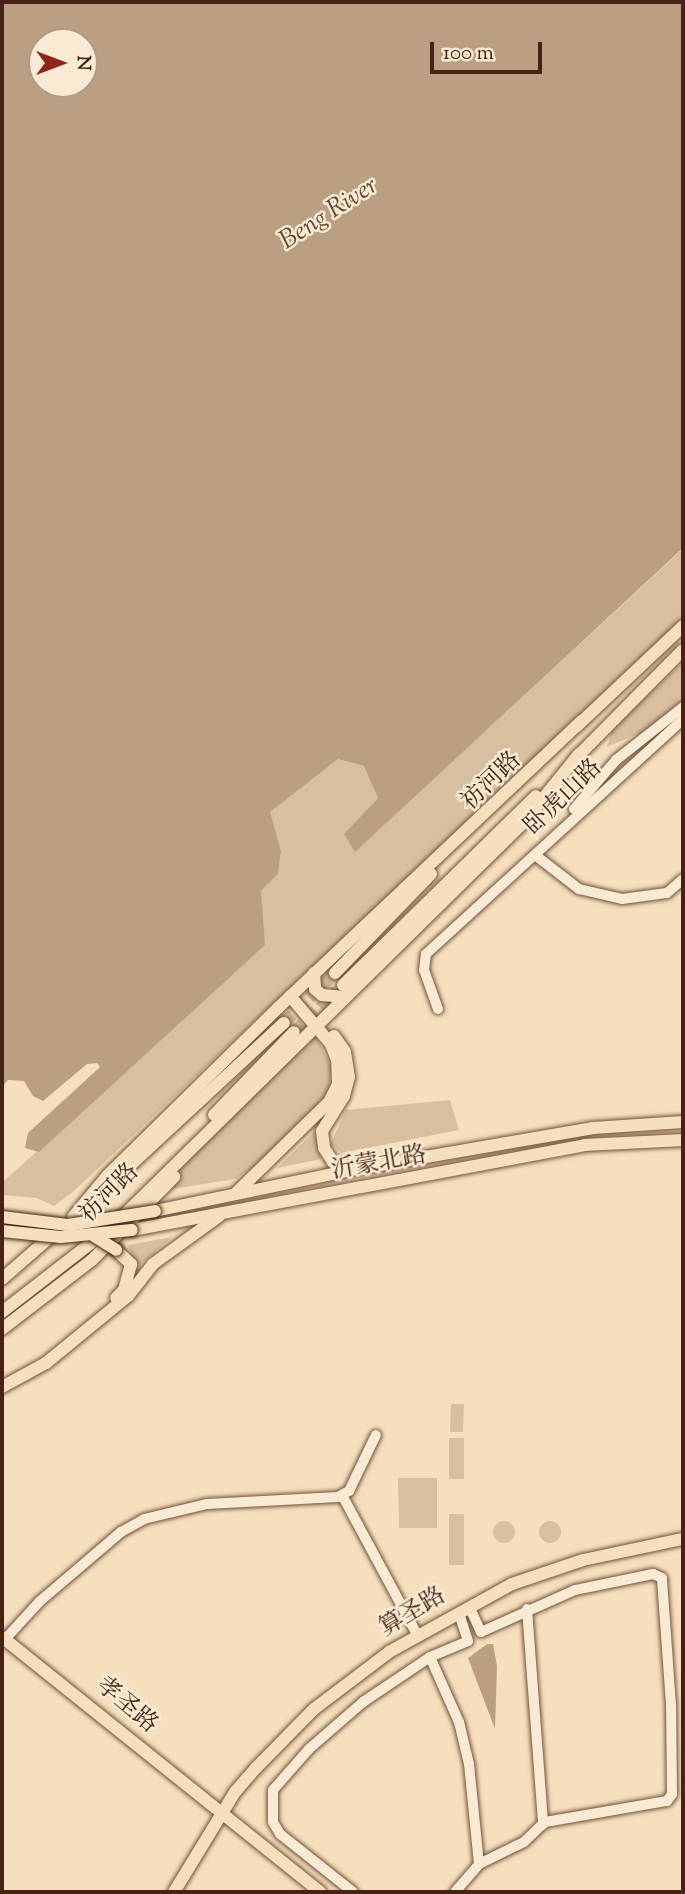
<!DOCTYPE html>
<meta charset="utf-8">
<style>
body{margin:0}
#map{position:relative;width:685px;height:1894px;overflow:hidden;background:#f6dfbc;font-family:"Sorts Mill Goudy","Noto Serif SC",serif}
div>[style]{position:absolute}
[style*='--x']{left:calc(var(--x)*1px);top:calc(var(--y)*1px);width:calc(var(--w)*1px);rotate:calc(var(--a)*1deg)}
.green>*{inset:0;background:#d8bf9f}
.round{border-radius:50%}
.water>*{inset:0;background:#ba9f83}
.major-tunnel>*{height:12px;margin-top:-6px;transform-origin:0;background:repeating-linear-gradient(90deg,#d3b99a 0 12px,transparent 0 18px)}
.roads{filter:drop-shadow(0 0 2px #71513d) drop-shadow(0 0 2px #71513d)}
.minor>*{height:10px;margin:-5px;padding:0 5px;transform-origin:5px;border-radius:5px;background:#f9ead3}
.major>*{height:12px;margin:-6px;padding:0 6px;transform-origin:6px;border-radius:6px;background:#f6dfbc}
.bridges{filter:drop-shadow(0 0 2px #452213) drop-shadow(0 0 2px #452213)}
.major-bridge>*{height:12px;margin:-6px;padding:0 6px;transform-origin:6px;border-radius:6px;background:#f6dfbc}
span{translate:-50% -50%;white-space:nowrap;text-align:center;line-height:1.15;-webkit-text-stroke:5px #f9ead3;paint-order:stroke}
.street-label{font-size:24px;color:#452213}
.water-label{font-size:26px;color:#684835;font-style:italic}
.frame{position:absolute;inset:0;border:4px solid #452213;pointer-events:none}
.north{position:absolute;left:28px;top:28px;width:70px;height:70px;box-sizing:border-box;background:#f9ead3;border:2px solid #b19a86;border-radius:50%;rotate:90deg;font-size:19px;font-weight:700;line-height:28px;text-align:center;color:#452213}
.north::after{content:'';display:block;margin:auto;width:24px;height:32px;background:#8f2418;clip-path:polygon(50% 0,100% 100%,50% 72%,0 100%)}
.scale{position:absolute;left:430px;top:42px;width:112px;height:32px;box-sizing:border-box;border:4px solid #452213;border-top:0;padding-left:9px;font-size:21px;line-height:24px;white-space:nowrap;color:#452213;-webkit-text-stroke:5px #f9ead3;paint-order:stroke}
</style>
<div id="map">
<div class="green">
<div style="clip-path:polygon(683px 549px,683px 617px,74px 1191px,54px 1206px,37px 1198px,3px 1195px,3px 1182px,264px 945px,261px 891px,278px 874px,281px 851px,269px 812px,338px 759px,365px 766px,378px 798px,344px 834px,355px 851px)"></div>
<div style="clip-path:polygon(683px 662px,683px 700px,656px 726px,607px 747px,612px 730px)"></div>
<div style="clip-path:polygon(315px 1035px,331px 1066px,330px 1087px,324px 1101px,257px 1165px,235px 1179px,153px 1192px)"></div>
<div style="clip-path:polygon(450px 1100px,459px 1130px,341px 1153px,331px 1143px,346px 1110px)"></div>
<div style="clip-path:polygon(314px 1132px,322px 1159px,277px 1168px)"></div>
<div style="clip-path:polygon(172px 1237px,136px 1268px,128px 1245px)"></div>
<div style="clip-path:polygon(451px 1404px,464px 1404px,463px 1432px,450px 1432px)"></div>
<div style="clip-path:polygon(449px 1438px,464px 1438px,464px 1479px,449px 1479px)"></div>
<div style="clip-path:polygon(437px 1478px,437px 1528px,399px 1528px,398px 1478px)"></div>
<div style="clip-path:polygon(449px 1514px,464px 1514px,464px 1565px,449px 1565px)"></div>
<div class="round" style="left:539px;top:1521px;width:22px;height:22px"></div>
<div class="round" style="left:493px;top:1521px;width:22px;height:22px"></div>
</div>
<div class="water">
<div style="clip-path:polygon(evenodd,2px 2px,683px 2px,683px 548px,355px 852px,344px 834px,378px 798px,364px 766px,338px 759px,270px 812px,281px 851px,278px 874px,261px 891px,265px 945px,39px 1152px,25px 1148px,28px 1133px,100px 1067px,97px 1063px,87px 1064px,43px 1101px,33px 1096px,24px 1081px,8px 1080px,2px 1087px,2px 2px,42px 42px,84px 42px,84px 84px,42px 84px,42px 42px)"></div>
<div style="clip-path:polygon(487px 1644px,493px 1644px,497px 1666px,495px 1729px,468px 1658px)"></div>
</div>
<div class="major-tunnel">
<div style="--x:284;--y:1023;--w:71;--a:-44.4"></div>
<div style="--x:294;--y:1032;--w:59;--a:-44.3"></div>
</div>
<div class="roads">
<div class="minor">
<div style="--x:574;--y:809;--w:65;--a:-49.4"></div>
<div style="--x:616;--y:760;--w:85;--a:-38.3"></div>
<div style="--x:535;--y:855;--w:56;--a:37.7"></div>
<div style="--x:579;--y:889;--w:44;--a:13.1"></div>
<div style="--x:622;--y:899;--w:45;--a:-7.6"></div>
<div style="--x:667;--y:893;--w:21;--a:-41"></div>
<div style="--x:438;--y:1009;--w:41;--a:-109.7"></div>
<div style="--x:424;--y:970;--w:16;--a:-83"></div>
<div style="--x:426;--y:954;--w:348;--a:-42.4"></div>
<div style="--x:342;--y:1495;--w:158;--a:61.7"></div>
<div style="--x:527;--y:1609;--w:216;--a:85.7"></div>
<div style="--x:8;--y:1636;--w:46;--a:-47.6"></div>
<div style="--x:39;--y:1602;--w:108;--a:-40.5"></div>
<div style="--x:121;--y:1532;--w:26;--a:-29"></div>
<div style="--x:144;--y:1519;--w:65;--a:-13.4"></div>
<div style="--x:207;--y:1504;--w:131;--a:-3.1"></div>
<div style="--x:338;--y:1497;--w:13;--a:-29"></div>
<div style="--x:349;--y:1491;--w:62;--a:-64.3"></div>
<div style="--x:430;--y:1657;--w:71;--a:66"></div>
<div style="--x:459;--y:1722;--w:43;--a:76.6"></div>
<div style="--x:469;--y:1764;--w:100;--a:84.3"></div>
<div style="--x:353;--y:1892;--w:93;--a:-141.5"></div>
<div style="--x:280;--y:1834;--w:14;--a:-120"></div>
<div style="--x:273;--y:1822;--w:32;--a:-90"></div>
<div style="--x:273;--y:1790;--w:55;--a:-48.7"></div>
<div style="--x:309;--y:1749;--w:72;--a:-41"></div>
<div style="--x:363;--y:1702;--w:81;--a:-33.9"></div>
<div style="--x:430;--y:1657;--w:41;--a:-22.8"></div>
<div style="--x:468;--y:1641;--w:25;--a:-108"></div>
<div style="--x:455;--y:1892;--w:37;--a:-49"></div>
<div style="--x:479;--y:1864;--w:50;--a:-26.1"></div>
<div style="--x:524;--y:1842;--w:29;--a:-44"></div>
<div style="--x:545;--y:1822;--w:124;--a:-9.8"></div>
<div style="--x:667;--y:1801;--w:9;--a:-54"></div>
<div style="--x:672;--y:1794;--w:89;--a:-90.6"></div>
<div style="--x:671;--y:1705;--w:127;--a:-94.1"></div>
<div style="--x:662;--y:1578;--w:10;--a:-156"></div>
<div style="--x:653;--y:1574;--w:80;--a:168.4"></div>
<div style="--x:575;--y:1590;--w:103;--a:155.9"></div>
<div style="--x:481;--y:1632;--w:23;--a:-115"></div>
</div>
<div class="major">
<div style="--x:577;--y:726;--w:146;--a:-43.3"></div>
<div style="--x:575;--y:759;--w:153;--a:-45.3"></div>
<div style="--x:314;--y:973;--w:16;--a:86"></div>
<div style="--x:315;--y:989;--w:9;--a:41"></div>
<div style="--x:322;--y:995;--w:23;--a:5"></div>
<div style="--x:335;--y:973;--w:138;--a:-45.9"></div>
<div style="--x:343;--y:985;--w:270;--a:-44.4"></div>
<div style="--x:334;--y:1036;--w:19;--a:55"></div>
<div style="--x:345;--y:1052;--w:25;--a:81"></div>
<div style="--x:349;--y:1077;--w:20;--a:105"></div>
<div style="--x:344;--y:1096;--w:41;--a:122.2"></div>
<div style="--x:322;--y:1131;--w:17;--a:83"></div>
<div style="--x:324;--y:1148;--w:17;--a:57"></div>
<div style="--x:333;--y:1162;--w:21;--a:17"></div>
<div style="--x:214;--y:1115;--w:115;--a:-46.1"></div>
<div style="--x:110;--y:1184;--w:237;--a:-42.8"></div>
<div style="--x:237;--y:1192;--w:129;--a:-44.4"></div>
<div style="--x:329;--y:1102;--w:20;--a:-63"></div>
<div style="--x:338;--y:1084;--w:24;--a:-92"></div>
<div style="--x:337;--y:1060;--w:17;--a:-111"></div>
<div style="--x:331;--y:1044;--w:63;--a:-130.5"></div>
<div style="--x:155;--y:1211;--w:205;--a:-11.8"></div>
<div style="--x:356;--y:1169;--w:241;--a:-9.8"></div>
<div style="--x:593;--y:1128;--w:90;--a:-3.8"></div>
<div style="--x:73;--y:1217;--w:53;--a:-50.3"></div>
<div style="--x:107;--y:1176;--w:240;--a:-44.5"></div>
<div style="--x:278;--y:1008;--w:418;--a:-43.4"></div>
<div style="--x:115;--y:1224;--w:572;--a:-44.5"></div>
<div style="--x:523;--y:823;--w:89;--a:-50.9"></div>
<div style="--x:132;--y:1230;--w:461;--a:-10.6"></div>
<div style="--x:585;--y:1145;--w:98;--a:-2.9"></div>
<div style="--x:116;--y:1250;--w:21;--a:43"></div>
<div style="--x:131;--y:1264;--w:27;--a:105"></div>
<div style="--x:124;--y:1290;--w:11;--a:135"></div>
<div style="--x:2;--y:1279;--w:73;--a:-41.1"></div>
<div style="--x:2;--y:1312;--w:129;--a:-37.8"></div>
<div style="--x:2;--y:1329;--w:113;--a:-37.5"></div>
<div style="--x:92;--y:1260;--w:117;--a:-45.3"></div>
<div style="--x:2;--y:1387;--w:50;--a:-28.6"></div>
<div style="--x:46;--y:1363;--w:106;--a:-39.3"></div>
<div style="--x:128;--y:1296;--w:41;--a:-52"></div>
<div style="--x:153;--y:1264;--w:82;--a:-36"></div>
<div style="--x:2;--y:1637;--w:408;--a:38.7"></div>
<div style="--x:174;--y:1892;--w:117;--a:-58.6"></div>
<div style="--x:235;--y:1792;--w:32;--a:-49"></div>
<div style="--x:256;--y:1768;--w:83;--a:-45.5"></div>
<div style="--x:314;--y:1709;--w:94;--a:-37.2"></div>
<div style="--x:389;--y:1652;--w:141;--a:-28.9"></div>
<div style="--x:512;--y:1584;--w:75;--a:-18.7"></div>
<div style="--x:583;--y:1560;--w:102;--a:-11.9"></div>
</div>
</div>
<div class="bridges">
<div class="major-bridge">
<div style="--x:2;--y:1217;--w:66;--a:6.9"></div>
<div style="--x:68;--y:1225;--w:88;--a:-9.1"></div>
<div style="--x:2;--y:1231;--w:59;--a:5.8"></div>
<div style="--x:61;--y:1237;--w:71;--a:-5.6"></div>
<div style="--x:94;--y:1236;--w:26;--a:32"></div>
</div>
</div>
<div class="street-label">
<span style="left:492px;top:782px;rotate:-44deg">祊河路</span>
<span style="left:564px;top:798px;rotate:-44deg">卧虎山路</span>
<span style="left:379px;top:1164px;rotate:-10deg">沂蒙北路</span>
<span style="left:110px;top:1194px;rotate:-45deg">祊河路</span>
<span style="left:413px;top:1613px;rotate:-31deg">算圣路</span>
<span style="left:126px;top:1706px;rotate:40deg">孝圣路</span>
</div>
<div class="water-label">
<span style="left:329px;top:214px;rotate:-33deg">Beng River</span>
</div>
<div class="frame"></div>
<div class="north">N</div>
<div class="scale">100 m</div>
</div>
